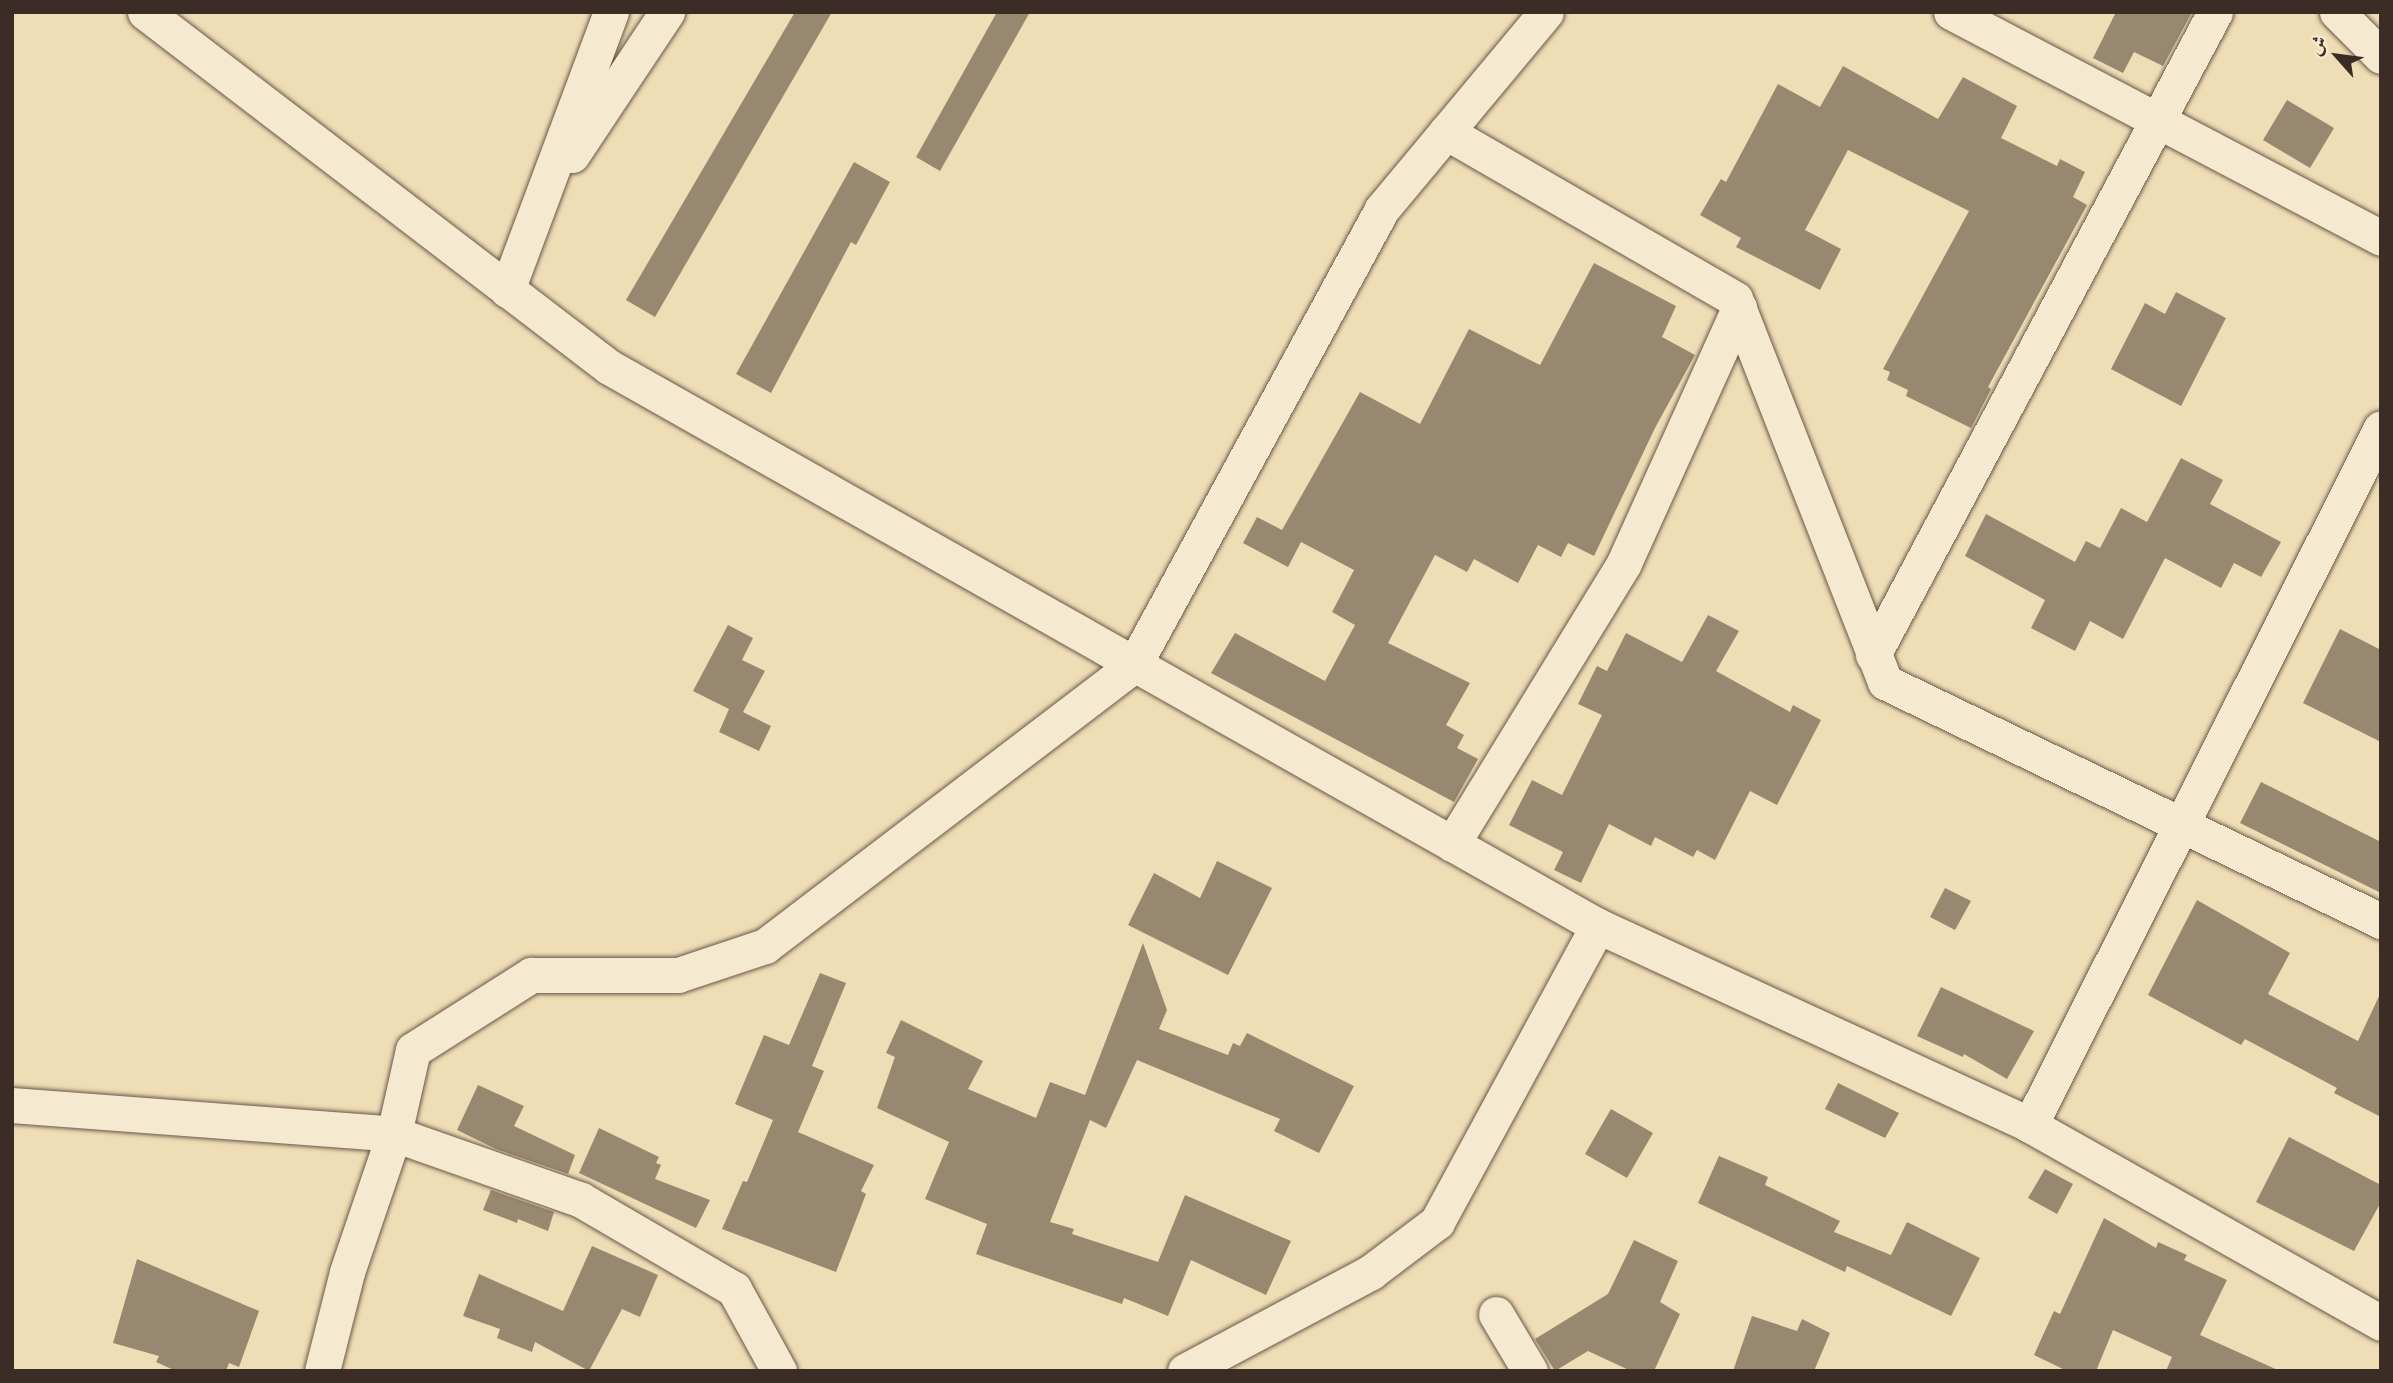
<!DOCTYPE html>
<meta charset="utf-8">
<style>
body{margin:0}
#map{position:relative;width:2393px;height:1383px;overflow:hidden;background:#efddb5;font-family:"IM FELL DW Pica",Amiri,serif}
div>[style]{position:absolute}
[style*='--x']{left:calc(var(--x)*1px);top:calc(var(--y)*1px);width:calc(var(--w)*1px);rotate:calc(var(--a)*1deg)}
.building>*{inset:0;background:#998870}
.roads{filter:drop-shadow(0 0 2px #69584a) drop-shadow(0 0 2px #69584a)}
.minor>*{height:35px;margin:-17.5px;padding:0 17.5px;transform-origin:17.5px;border-radius:17.5px;background:#f5e9cf}
span{translate:-50% -50%;white-space:nowrap;text-align:center;line-height:1.15;-webkit-text-stroke:5px #f5e9cf;paint-order:stroke}
.frame{position:absolute;inset:0;border:14px solid #3c2c26;pointer-events:none}
.north{position:absolute;left:2302px;top:21px;width:70px;height:70px;-webkit-text-stroke:5px #f5e9cf;paint-order:stroke;rotate:298deg;font-size:19px;font-weight:700;line-height:28px;text-align:center;color:#3c2c26}
.north::after{content:'';display:block;margin:auto;width:24px;height:32px;background:#3c2c26;clip-path:polygon(50% 0,100% 100%,50% 72%,0 100%)}
</style>
<div id="map">
<div class="building">
<div style="clip-path:polygon(795px 12px,832px 12px,655px 317px,626px 300px)"></div>
<div style="clip-path:polygon(997px 12px,1030px 12px,940px 171px,916px 157px)"></div>
<div style="clip-path:polygon(2116px 12px,2192px 12px,2163px 66px,2134px 52px,2123px 73px,2093px 58px)"></div>
<div style="clip-path:polygon(1843px 66px,1938px 119px,1963px 77px,2017px 106px,2001px 138px,2057px 166px,2060px 159px,2085px 172px,2073px 197px,2087px 205px,1988px 387px,1991px 389px,1971px 428px,1906px 396px,1908px 390px,1887px 380px,1890px 372px,1883px 369px,1969px 211px,1848px 150px,1805px 230px,1841px 249px,1820px 290px,1736px 247px,1741px 238px,1700px 215px,1721px 179px,1726px 182px,1778px 84px,1820px 107px)"></div>
<div style="clip-path:polygon(2287px 100px,2334px 128px,2310px 168px,2263px 140px)"></div>
<div style="clip-path:polygon(854px 162px,890px 182px,856px 245px,851px 242px,771px 393px,736px 374px)"></div>
<div style="clip-path:polygon(1594px 263px,1676px 306px,1662px 337px,1695px 355px,1655px 428px,1594px 556px,1568px 543px,1561px 557px,1538px 545px,1518px 583px,1474px 559px,1467px 572px,1435px 555px,1388px 643px,1470px 683px,1446px 725px,1464px 735px,1457px 748px,1478px 759px,1454px 802px,1211px 673px,1235px 633px,1325px 681px,1355px 625px,1332px 612px,1354px 570px,1301px 542px,1288px 567px,1243px 543px,1257px 517px,1282px 530px,1360px 392px,1420px 424px,1469px 329px,1540px 365px)"></div>
<div style="clip-path:polygon(2176px 292px,2226px 318px,2181px 406px,2111px 369px,2145px 303px,2165px 314px)"></div>
<div style="clip-path:polygon(2181px 458px,2223px 480px,2210px 504px,2281px 542px,2261px 577px,2234px 563px,2221px 588px,2165px 558px,2123px 639px,2090px 621px,2075px 651px,2031px 628px,2045px 600px,1965px 556px,1986px 514px,2075px 562px,2086px 541px,2100px 548px,2121px 508px,2147px 522px)"></div>
<div style="clip-path:polygon(1708px 615px,1739px 631px,1716px 671px,1790px 712px,1793px 705px,1821px 720px,1777px 805px,1750px 791px,1715px 860px,1697px 850px,1693px 857px,1655px 837px,1651px 846px,1609px 824px,1581px 883px,1554px 870px,1563px 852px,1509px 825px,1532px 780px,1562px 795px,1602px 715px,1578px 704px,1597px 666px,1607px 671px,1626px 633px,1682px 662px)"></div>
<div style="clip-path:polygon(728px 625px,753px 638px,742px 660px,765px 671px,743px 712px,771px 726px,759px 751px,719px 732px,729px 709px,693px 691px)"></div>
<div style="clip-path:polygon(2340px 629px,2381px 650px,2381px 742px,2303px 703px)"></div>
<div style="clip-path:polygon(2261px 782px,2381px 842px,2381px 893px,2240px 823px)"></div>
<div style="clip-path:polygon(1217px 861px,1272px 888px,1228px 975px,1128px 925px,1154px 873px,1200px 898px)"></div>
<div style="clip-path:polygon(1945px 888px,1971px 901px,1955px 930px,1930px 917px)"></div>
<div style="clip-path:polygon(2197px 900px,2290px 953px,2268px 994px,2358px 1041px,2381px 992px,2381px 1117px,2334px 1093px,2337px 1088px,2245px 1039px,2241px 1045px,2148px 995px)"></div>
<div style="clip-path:polygon(1143px 943px,1167px 1010px,1159px 1029px,1228px 1055px,1233px 1043px,1240px 1046px,1247px 1033px,1354px 1086px,1319px 1153px,1274px 1131px,1280px 1119px,1137px 1060px,1106px 1128px,1090px 1120px,1050px 1222px,1074px 1229px,1072px 1234px,1158px 1262px,1185px 1195px,1291px 1241px,1266px 1295px,1191px 1260px,1168px 1316px,1124px 1298px,1122px 1304px,976px 1254px,987px 1224px,925px 1199px,949px 1142px,877px 1108px,895px 1057px,886px 1053px,901px 1020px,983px 1061px,968px 1089px,1036px 1118px,1050px 1082px,1085px 1095px)"></div>
<div style="clip-path:polygon(820px 973px,846px 983px,812px 1066px,824px 1071px,798px 1132px,874px 1165px,861px 1191px,866px 1194px,836px 1272px,722px 1229px,743px 1181px,747px 1182px,773px 1120px,735px 1104px,764px 1035px,789px 1045px)"></div>
<div style="clip-path:polygon(1941px 987px,2034px 1031px,2007px 1079px,1964px 1054px,1963px 1057px,1917px 1036px)"></div>
<div style="clip-path:polygon(1838px 1083px,1899px 1113px,1885px 1138px,1825px 1109px)"></div>
<div style="clip-path:polygon(478px 1085px,524px 1106px,514px 1126px,575px 1155px,568px 1174px,496px 1149px,457px 1130px)"></div>
<div style="clip-path:polygon(1611px 1109px,1653px 1133px,1627px 1178px,1585px 1154px)"></div>
<div style="clip-path:polygon(599px 1128px,659px 1157px,656px 1163px,661px 1165px,655px 1179px,710px 1200px,696px 1228px,579px 1173px)"></div>
<div style="clip-path:polygon(2289px 1137px,2381px 1185px,2381px 1202px,2354px 1251px,2256px 1202px)"></div>
<div style="clip-path:polygon(1719px 1156px,1768px 1177px,1765px 1185px,1840px 1221px,1834px 1232px,1891px 1255px,1907px 1222px,1980px 1258px,1951px 1316px,1847px 1266px,1845px 1272px,1698px 1203px)"></div>
<div style="clip-path:polygon(2045px 1169px,2073px 1184px,2057px 1214px,2028px 1198px)"></div>
<div style="clip-path:polygon(491px 1190px,554px 1212px,548px 1231px,518px 1219px,517px 1223px,483px 1210px)"></div>
<div style="clip-path:polygon(2104px 1218px,2156px 1248px,2158px 1242px,2187px 1255px,2184px 1260px,2227px 1280px,2200px 1335px,2280px 1371px,2166px 1371px,2172px 1357px,2113px 1330px,2096px 1371px,2067px 1371px,2034px 1355px,2054px 1311px,2060px 1314px)"></div>
<div style="clip-path:polygon(1634px 1240px,1678px 1261px,1660px 1302px,1680px 1314px,1654px 1371px,1631px 1371px,1588px 1351px,1555px 1371px,1535px 1339px,1608px 1294px)"></div>
<div style="clip-path:polygon(592px 1246px,658px 1275px,640px 1317px,622px 1309px,589px 1371px,535px 1342px,532px 1352px,497px 1338px,500px 1329px,463px 1316px,479px 1274px,563px 1311px)"></div>
<div style="clip-path:polygon(137px 1259px,259px 1311px,239px 1367px,229px 1363px,226px 1371px,176px 1371px,156px 1362px,159px 1356px,113px 1343px)"></div>
<div style="clip-path:polygon(1752px 1316px,1797px 1331px,1802px 1319px,1830px 1333px,1814px 1371px,1733px 1371px)"></div>
</div>
<div class="roads">
<div class="minor">
<div style="--x:145;--y:12;--w:584;--a:37.42"></div>
<div style="--x:609;--y:367;--w:1136;--a:29.48"></div>
<div style="--x:1598;--y:926;--w:476;--a:24.7"></div>
<div style="--x:2030;--y:1125;--w:403;--a:29.4"></div>
<div style="--x:1951;--y:12;--w:486;--a:27.7"></div>
<div style="--x:2337;--y:12;--w:62;--a:45"></div>
<div style="--x:1446;--y:132;--w:334;--a:30"></div>
<div style="--x:1735;--y:299;--w:411;--a:68.6"></div>
<div style="--x:1885;--y:682;--w:551;--a:25.73"></div>
<div style="--x:572;--y:155;--w:172;--a:-56.4"></div>
<div style="--x:507;--y:290;--w:297;--a:-69.5"></div>
<div style="--x:1873;--y:655;--w:728;--a:-61.99"></div>
<div style="--x:1452;--y:844;--w:329;--a:-58.5"></div>
<div style="--x:1624;--y:563;--w:280;--a:-65.7"></div>
<div style="--x:12;--y:1105;--w:383;--a:4.3"></div>
<div style="--x:394;--y:1134;--w:198;--a:19.4"></div>
<div style="--x:581;--y:1200;--w:177;--a:30.2"></div>
<div style="--x:734;--y:1289;--w:94;--a:61.2"></div>
<div style="--x:2030;--y:1125;--w:780;--a:-63.27"></div>
<div style="--x:1496;--y:1314;--w:66;--a:59.2"></div>
<div style="--x:322;--y:1371;--w:102;--a:-75.8"></div>
<div style="--x:347;--y:1272;--w:146;--a:-71.2"></div>
<div style="--x:394;--y:1134;--w:86;--a:-77.3"></div>
<div style="--x:413;--y:1050;--w:140;--a:-32.4"></div>
<div style="--x:531;--y:975;--w:147;--a:0"></div>
<div style="--x:678;--y:975;--w:92;--a:-18.4"></div>
<div style="--x:765;--y:946;--w:464;--a:-37.3"></div>
<div style="--x:1134;--y:665;--w:519;--a:-61.46"></div>
<div style="--x:1382;--y:209;--w:256;--a:-50.2"></div>
<div style="--x:1185;--y:1371;--w:211;--a:-28"></div>
<div style="--x:1371;--y:1272;--w:83;--a:-37.1"></div>
<div style="--x:1437;--y:1222;--w:337;--a:-61.5"></div>
</div>
</div>
<div class="frame"></div>
<div class="north">ش</div>
</div>
